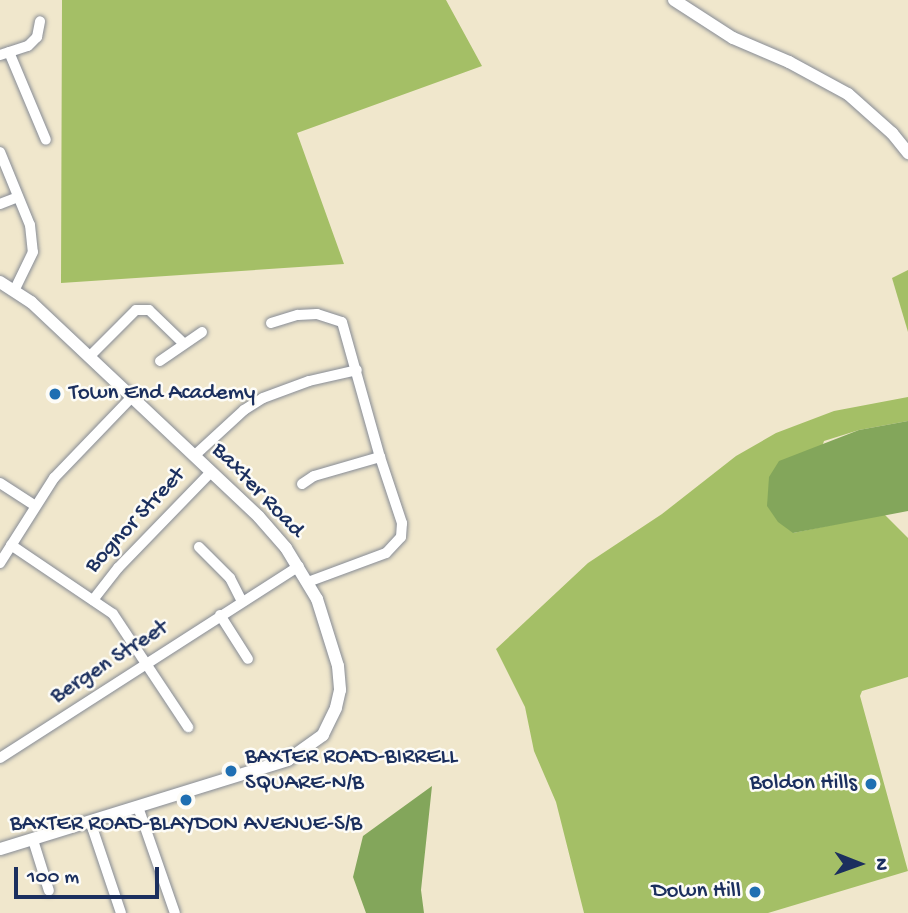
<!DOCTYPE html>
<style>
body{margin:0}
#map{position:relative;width:908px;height:913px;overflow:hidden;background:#f0e7cc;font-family:"Gochi Hand",sans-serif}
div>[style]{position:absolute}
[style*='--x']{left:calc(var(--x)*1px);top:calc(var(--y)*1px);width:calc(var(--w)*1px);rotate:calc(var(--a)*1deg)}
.green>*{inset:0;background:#a4bf66}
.forest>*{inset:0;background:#83a65b}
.roads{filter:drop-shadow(0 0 2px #868b95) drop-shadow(0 0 2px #868b95)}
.minor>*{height:10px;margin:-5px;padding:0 5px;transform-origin:5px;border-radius:5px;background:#fff}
.tertiary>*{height:12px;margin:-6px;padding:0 6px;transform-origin:6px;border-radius:6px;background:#fff}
.dots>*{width:19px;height:19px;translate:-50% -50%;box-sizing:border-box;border:4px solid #fdfcf7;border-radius:50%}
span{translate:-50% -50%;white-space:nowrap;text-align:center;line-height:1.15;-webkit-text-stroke:5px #fdfcf7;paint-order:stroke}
.poi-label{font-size:23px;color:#1b2f5e}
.left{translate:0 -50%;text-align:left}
.right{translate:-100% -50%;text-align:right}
.street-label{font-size:23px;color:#1b2f5e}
.north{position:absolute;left:824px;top:829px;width:70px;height:70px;-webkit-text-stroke:5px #fdfcf7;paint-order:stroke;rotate:91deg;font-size:19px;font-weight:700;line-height:28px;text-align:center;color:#1b2f5e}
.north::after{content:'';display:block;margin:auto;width:24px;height:32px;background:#1b2f5e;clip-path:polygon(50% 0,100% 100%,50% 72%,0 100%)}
.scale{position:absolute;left:14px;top:867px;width:145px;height:32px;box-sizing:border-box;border:4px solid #1b2f5e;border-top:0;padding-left:9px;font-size:21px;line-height:24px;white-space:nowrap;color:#1b2f5e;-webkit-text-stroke:5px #fdfcf7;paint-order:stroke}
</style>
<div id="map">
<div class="green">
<div style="clip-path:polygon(62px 0,446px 0,482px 66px,297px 133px,344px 264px,61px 283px)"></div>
<div style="clip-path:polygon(908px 270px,908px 332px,892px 278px)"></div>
<div style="clip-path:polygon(908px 397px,908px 421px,859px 430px,824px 441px,793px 533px,884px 514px,908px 538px,908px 677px,862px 691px,860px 696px,908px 871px,768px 913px,584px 913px,556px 802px,534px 751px,525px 707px,496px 649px,588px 563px,662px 514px,736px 456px,776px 433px,834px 411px)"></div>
</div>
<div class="forest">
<div style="clip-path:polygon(908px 421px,908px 511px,793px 533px,778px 522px,767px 506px,769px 477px,779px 461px,859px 430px)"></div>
<div style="clip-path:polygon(432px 786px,421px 890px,424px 913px,366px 913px,353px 877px,363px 836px)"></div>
</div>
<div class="roads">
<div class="minor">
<div style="--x:9;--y:52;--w:95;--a:67.2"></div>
<div style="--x:0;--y:55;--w:29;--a:-18"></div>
<div style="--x:28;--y:46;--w:13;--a:-45"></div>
<div style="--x:37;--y:37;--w:16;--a:-79"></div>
<div style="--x:0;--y:152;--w:79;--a:67.7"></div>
<div style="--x:30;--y:225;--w:27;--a:84"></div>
<div style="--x:33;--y:252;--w:41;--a:115.9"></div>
<div style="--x:0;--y:204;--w:19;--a:-21"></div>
<div style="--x:271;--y:323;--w:28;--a:-17"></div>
<div style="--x:298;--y:315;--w:19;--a:-3"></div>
<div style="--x:317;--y:314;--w:26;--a:18"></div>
<div style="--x:342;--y:322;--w:140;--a:74.3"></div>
<div style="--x:380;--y:457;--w:70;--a:71.6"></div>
<div style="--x:402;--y:523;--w:14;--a:94"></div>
<div style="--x:401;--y:537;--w:22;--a:133"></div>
<div style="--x:386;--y:553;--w:83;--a:159.6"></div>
<div style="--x:89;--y:357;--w:66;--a:-45"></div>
<div style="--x:136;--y:310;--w:13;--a:0"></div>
<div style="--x:149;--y:310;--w:47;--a:44.1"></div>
<div style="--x:160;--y:361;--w:51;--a:-34.6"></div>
<div style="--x:194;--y:456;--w:68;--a:-42.6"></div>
<div style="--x:244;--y:410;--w:22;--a:-32"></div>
<div style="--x:263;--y:398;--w:49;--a:-20.3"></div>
<div style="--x:309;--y:381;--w:49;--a:-12.9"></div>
<div style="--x:0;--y:483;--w:40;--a:32.9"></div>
<div style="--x:302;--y:484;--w:14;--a:-34"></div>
<div style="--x:314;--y:476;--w:69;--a:-16.1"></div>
<div style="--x:11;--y:545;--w:123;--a:34.1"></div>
<div style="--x:113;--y:614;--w:136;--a:56.4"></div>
<div style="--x:199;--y:547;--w:44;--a:45"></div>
<div style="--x:230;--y:578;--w:25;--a:63"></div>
<div style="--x:0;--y:563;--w:101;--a:-57.6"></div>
<div style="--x:54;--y:478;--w:112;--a:-46.1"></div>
<div style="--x:93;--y:600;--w:41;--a:-52"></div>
<div style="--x:118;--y:568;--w:134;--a:-45.9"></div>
<div style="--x:220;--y:615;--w:52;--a:57.5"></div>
<div style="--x:0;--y:758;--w:355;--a:-32.7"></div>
<div style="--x:138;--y:807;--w:112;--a:70.8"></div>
<div style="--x:90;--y:821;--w:97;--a:71.4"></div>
<div style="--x:33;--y:840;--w:53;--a:72.6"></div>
</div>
<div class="tertiary">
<div style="--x:674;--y:0;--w:70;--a:32.8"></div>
<div style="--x:733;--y:38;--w:61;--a:23.2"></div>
<div style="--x:789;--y:62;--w:67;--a:28.5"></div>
<div style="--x:848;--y:94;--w:59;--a:41.6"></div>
<div style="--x:892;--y:133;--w:26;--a:51"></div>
<div style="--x:0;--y:282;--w:37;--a:33"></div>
<div style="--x:31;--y:302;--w:313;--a:43.3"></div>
<div style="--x:259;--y:517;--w:41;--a:48.9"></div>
<div style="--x:286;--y:548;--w:60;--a:58.7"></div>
<div style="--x:317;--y:599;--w:70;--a:72.6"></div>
<div style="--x:338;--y:666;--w:24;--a:85"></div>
<div style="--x:340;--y:690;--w:18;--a:103"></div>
<div style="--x:336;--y:708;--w:30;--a:116"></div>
<div style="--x:323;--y:735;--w:43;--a:144.5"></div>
<div style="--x:288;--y:760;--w:301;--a:162.8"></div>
</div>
</div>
<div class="dots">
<div style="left:55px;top:394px;background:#1f6fb2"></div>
<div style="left:231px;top:771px;background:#1f6fb2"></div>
<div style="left:871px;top:784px;background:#1f6fb2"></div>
<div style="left:186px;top:800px;background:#1f6fb2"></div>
<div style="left:755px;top:892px;background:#1f6fb2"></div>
</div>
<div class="poi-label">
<span class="left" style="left:69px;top:394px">Town End Academy</span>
<span class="left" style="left:245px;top:771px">BAXTER ROAD-BIRRELL<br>SQUARE-N/B</span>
<span class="right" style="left:857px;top:784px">Boldon Hills</span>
<span style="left:186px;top:825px">BAXTER ROAD-BLAYDON AVENUE-S/B</span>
<span class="right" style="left:741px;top:892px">Down Hill</span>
</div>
<div class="street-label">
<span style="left:257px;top:491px;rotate:46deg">Baxter Road</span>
<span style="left:136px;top:521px;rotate:-47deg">Bognor Street</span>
<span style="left:110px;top:663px;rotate:-33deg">Bergen Street</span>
</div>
<div class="north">N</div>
<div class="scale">100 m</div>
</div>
